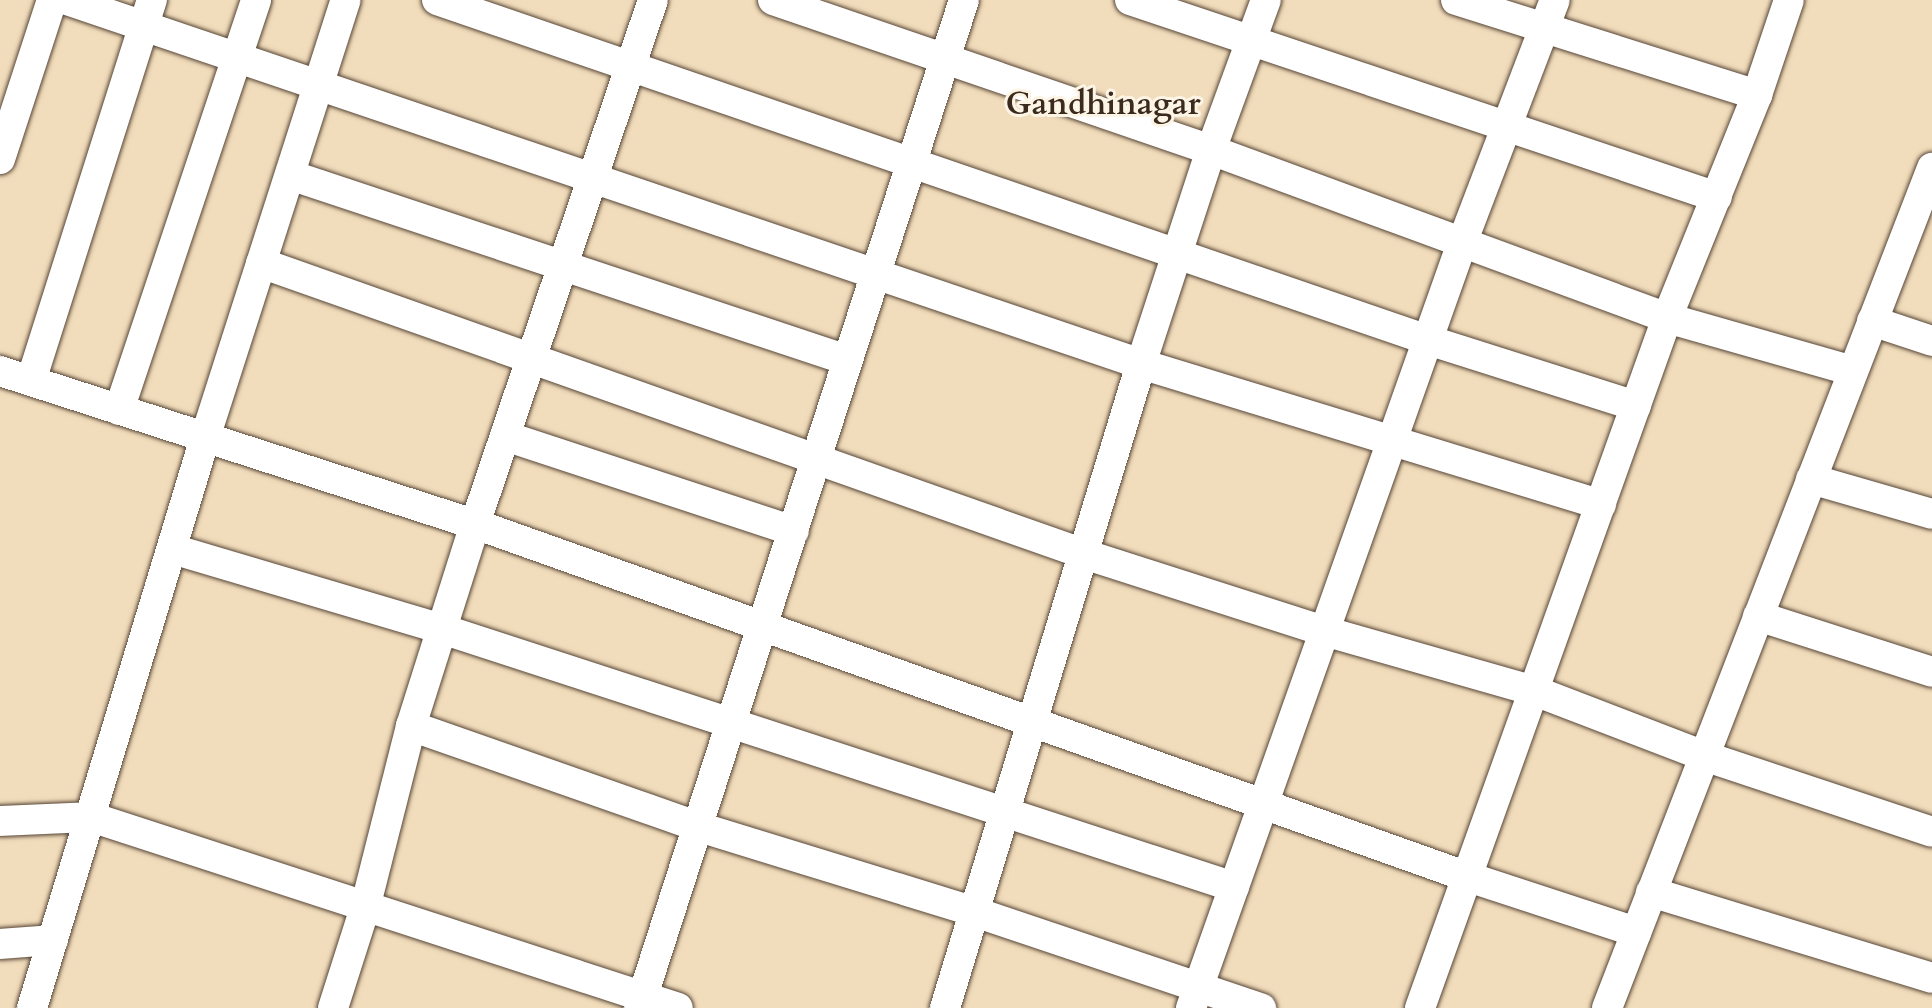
<!DOCTYPE html>
<style>
body{margin:0}
#map{position:relative;width:1932px;height:1008px;overflow:hidden;background:#f1dcbb;font-family:Cardo,serif}
div>[style]{position:absolute}
[style*='--x']{left:calc(var(--x)*1px);top:calc(var(--y)*1px);width:calc(var(--w)*1px);rotate:calc(var(--a)*1deg)}
.roads{filter:drop-shadow(0 0 2px #564536) drop-shadow(0 0 2px #564536)}
.minor>*{height:30px;margin:-15px;padding:0 15px;transform-origin:15px;border-radius:15px;background:#fff}
span{translate:-50% -50%;white-space:nowrap;text-align:center;line-height:1.15;-webkit-text-stroke:6px #fcf5e5;paint-order:stroke}
.district-label{font-size:32px;color:#3b2a1e;font-weight:700}
</style>
<div id="map">
<div class="roads">
<div class="minor">
<div style="--x:67;--y:0;--w:1134;--a:18.72"></div>
<div style="--x:1141;--y:364;--w:481;--a:17"></div>
<div style="--x:437;--y:0;--w:1048;--a:18.94"></div>
<div style="--x:1428;--y:340;--w:218;--a:17.6"></div>
<div style="--x:773;--y:0;--w:463;--a:18.9"></div>
<div style="--x:1211;--y:150;--w:486;--a:20.2"></div>
<div style="--x:1667;--y:318;--w:193;--a:15.9"></div>
<div style="--x:1130;--y:0;--w:619;--a:18.55"></div>
<div style="--x:1456;--y:0;--w:316;--a:17.5"></div>
<div style="--x:0;--y:159;--w:167;--a:-71.9"></div>
<div style="--x:290;--y:175;--w:587;--a:18.37"></div>
<div style="--x:261;--y:263;--w:873;--a:19.47"></div>
<div style="--x:1084;--y:554;--w:252;--a:17.8"></div>
<div style="--x:1324;--y:631;--w:219;--a:15.9"></div>
<div style="--x:1535;--y:691;--w:181;--a:21"></div>
<div style="--x:1704;--y:756;--w:240;--a:18.4"></div>
<div style="--x:1872;--y:321;--w:63;--a:18.4"></div>
<div style="--x:0;--y:371;--w:499;--a:17.9"></div>
<div style="--x:475;--y:524;--w:1054;--a:19.57"></div>
<div style="--x:1468;--y:877;--w:177;--a:18.1"></div>
<div style="--x:31;--y:381;--w:400;--a:-72.4"></div>
<div style="--x:119;--y:410;--w:432;--a:-71.5"></div>
<div style="--x:505;--y:436;--w:304;--a:18.2"></div>
<div style="--x:1811;--y:479;--w:126;--a:16.1"></div>
<div style="--x:172;--y:549;--w:282;--a:16.5"></div>
<div style="--x:442;--y:629;--w:833;--a:18.04"></div>
<div style="--x:1758;--y:616;--w:183;--a:17.8"></div>
<div style="--x:411;--y:726;--w:305;--a:19.3"></div>
<div style="--x:699;--y:827;--w:289;--a:17.1"></div>
<div style="--x:975;--y:912;--w:302;--a:18.6"></div>
<div style="--x:0;--y:821;--w:91;--a:-2.5"></div>
<div style="--x:91;--y:817;--w:617;--a:18.02"></div>
<div style="--x:1651;--y:892;--w:294;--a:17"></div>
<div style="--x:0;--y:944;--w:53;--a:-4.3"></div>
<div style="--x:32;--y:1008;--w:596;--a:-73.12"></div>
<div style="--x:205;--y:438;--w:460;--a:-72.2"></div>
<div style="--x:333;--y:1008;--w:105;--a:-72.3"></div>
<div style="--x:365;--y:908;--w:188;--a:-75.8"></div>
<div style="--x:411;--y:726;--w:212;--a:-72.4"></div>
<div style="--x:475;--y:524;--w:553;--a:-71.24"></div>
<div style="--x:639;--y:1008;--w:1059;--a:-72.13"></div>
<div style="--x:945;--y:1008;--w:673;--a:-73.07"></div>
<div style="--x:1141;--y:364;--w:225;--a:-71.9"></div>
<div style="--x:1211;--y:150;--w:160;--a:-69.9"></div>
<div style="--x:1191;--y:1008;--w:812;--a:-70.49"></div>
<div style="--x:1462;--y:243;--w:260;--a:-69.1"></div>
<div style="--x:1420;--y:1008;--w:733;--a:-70.3"></div>
<div style="--x:1667;--y:318;--w:240;--a:-68"></div>
<div style="--x:1757;--y:95;--w:100;--a:-71.4"></div>
<div style="--x:1607;--y:1008;--w:901;--a:-68.85"></div>
</div>
</div>
<div class="district-label">
<span style="left:1103px;top:104px">Gandhinagar</span>
</div>
</div>
